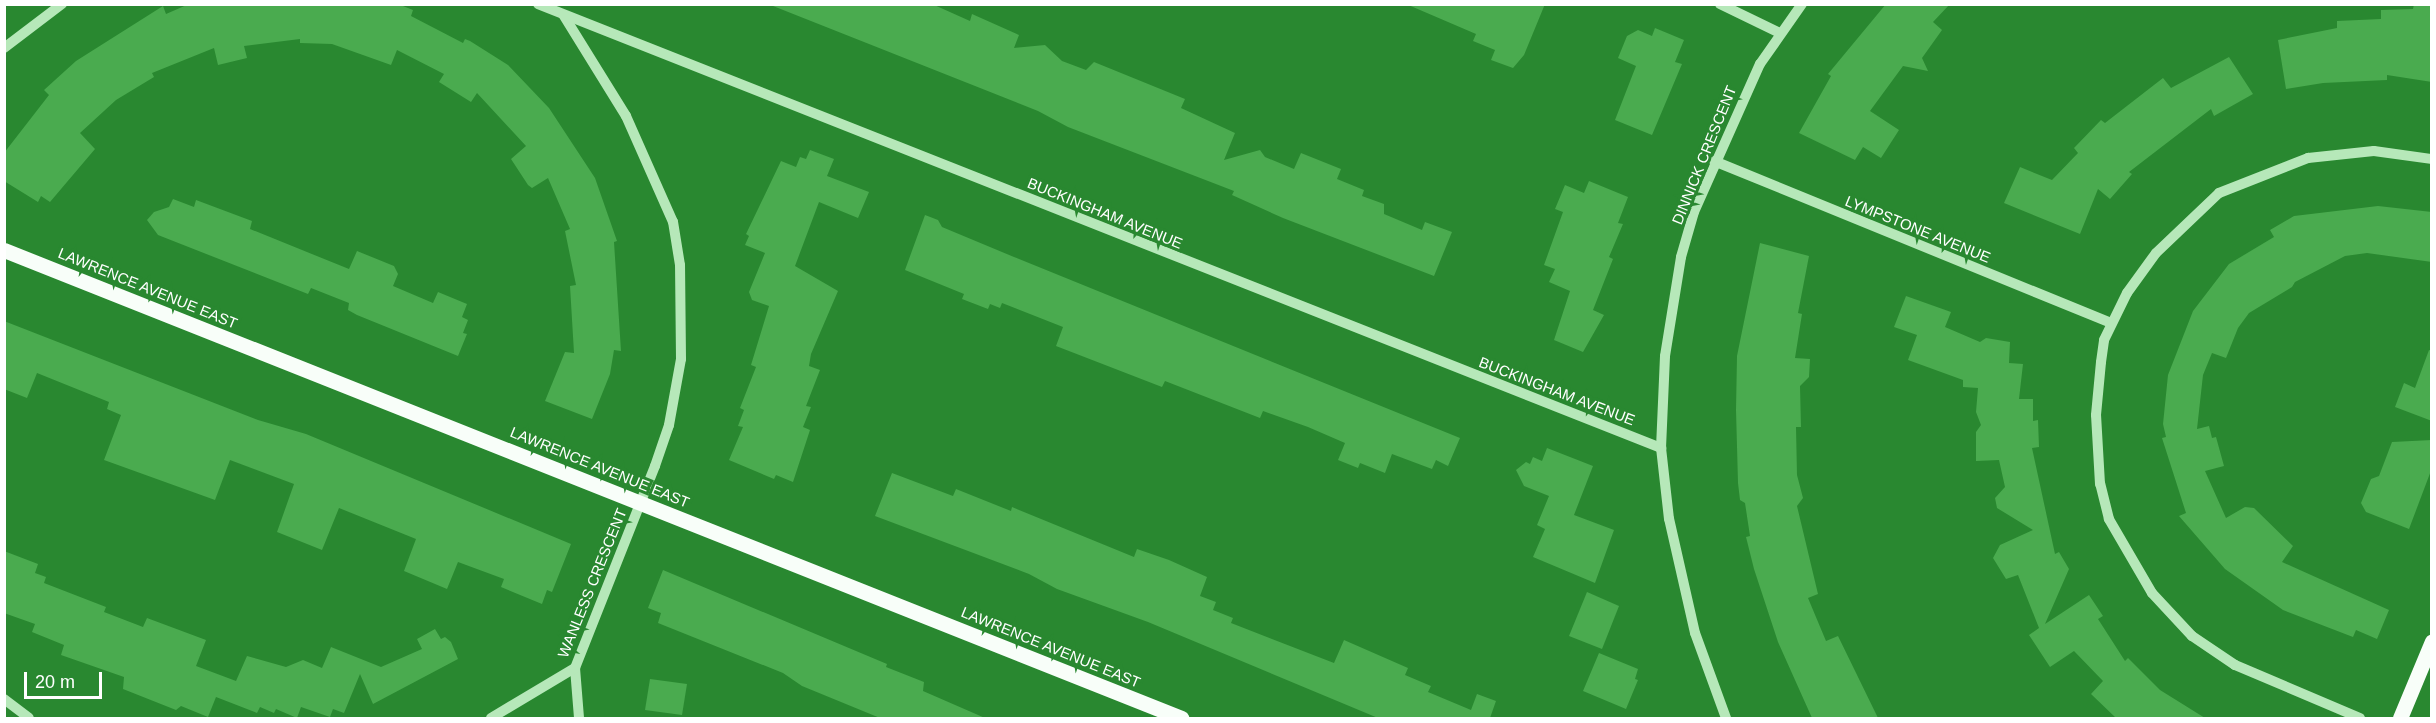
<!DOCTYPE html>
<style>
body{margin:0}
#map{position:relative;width:2436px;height:723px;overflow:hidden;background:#298830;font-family:Arial,sans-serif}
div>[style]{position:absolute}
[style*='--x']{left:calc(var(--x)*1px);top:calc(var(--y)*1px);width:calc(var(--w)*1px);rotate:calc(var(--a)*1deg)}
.building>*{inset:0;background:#4aab4f}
.minor>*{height:10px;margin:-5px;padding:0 5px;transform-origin:5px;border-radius:5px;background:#b6e8b9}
.major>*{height:15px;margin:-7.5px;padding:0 7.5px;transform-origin:7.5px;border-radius:7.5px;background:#f8fef9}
span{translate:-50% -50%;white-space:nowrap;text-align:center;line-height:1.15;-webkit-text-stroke:6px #298830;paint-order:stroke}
.street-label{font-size:15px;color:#fff}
.frame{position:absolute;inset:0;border:6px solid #fff;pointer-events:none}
.scale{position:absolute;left:24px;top:672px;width:78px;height:27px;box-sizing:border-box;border:3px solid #fff;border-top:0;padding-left:8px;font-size:18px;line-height:21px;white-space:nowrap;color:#fff;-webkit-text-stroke:4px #298830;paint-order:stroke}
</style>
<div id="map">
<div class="building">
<div style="clip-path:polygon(189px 4px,398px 4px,413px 10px,411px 16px,463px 43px,465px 39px,470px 41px,508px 65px,549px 108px,595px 178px,617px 241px,614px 242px,621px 351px,614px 350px,610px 374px,592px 419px,545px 401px,565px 352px,574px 353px,570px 286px,576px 285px,565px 231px,570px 229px,548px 178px,532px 188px,528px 185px,511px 159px,526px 146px,477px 93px,471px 102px,439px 82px,444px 74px,397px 50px,391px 65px,332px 44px,300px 43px,300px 39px,244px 46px,247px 58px,218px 65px,214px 48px,152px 73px,154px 77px,116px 100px,80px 133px,95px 149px,50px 202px,41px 196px,38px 202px,4px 181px,4px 153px,49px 95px,44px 90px,76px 61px,163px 6px,166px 14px)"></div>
<div style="clip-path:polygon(768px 4px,932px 4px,970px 21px,972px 14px,1019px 35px,1014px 48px,1045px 45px,1062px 61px,1086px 70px,1094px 62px,1185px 99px,1181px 108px,1235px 133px,1224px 160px,1260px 150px,1265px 157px,1294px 169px,1301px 153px,1341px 169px,1337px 179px,1364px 190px,1362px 196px,1384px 204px,1384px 214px,1422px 230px,1425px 222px,1452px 232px,1434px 276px,1283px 218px,1232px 195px,1234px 191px,1068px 127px,1038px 111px)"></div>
<div style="clip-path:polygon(1406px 4px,1545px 4px,1524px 55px,1513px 68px,1491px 60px,1495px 50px,1473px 41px,1476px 34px)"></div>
<div style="clip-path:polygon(1886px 4px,1950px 4px,1933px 22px,1942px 30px,1922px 58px,1928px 71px,1903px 66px,1870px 111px,1899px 130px,1881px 158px,1863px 147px,1855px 160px,1799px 133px,1831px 76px,1828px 74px)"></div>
<div style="clip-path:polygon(2414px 4px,2432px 4px,2432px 82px,2387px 75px,2387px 80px,2323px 83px,2286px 89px,2278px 40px,2337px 28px,2337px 21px,2381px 19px,2381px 10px,2413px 9px)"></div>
<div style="clip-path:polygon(1655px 28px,1684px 40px,1675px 62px,1682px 64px,1652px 135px,1615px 120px,1636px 66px,1618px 58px,1627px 36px,1638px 30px,1652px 36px)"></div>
<div style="clip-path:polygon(2229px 57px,2253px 94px,2214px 116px,2211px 109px,2129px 172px,2132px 174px,2110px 199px,2098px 189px,2080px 234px,2004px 203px,2020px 167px,2052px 180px,2078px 153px,2074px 148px,2101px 120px,2105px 123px,2163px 78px,2171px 88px)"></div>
<div style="clip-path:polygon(810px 150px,834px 159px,827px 176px,869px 192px,858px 218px,819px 202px,795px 266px,838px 291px,811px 354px,809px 366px,820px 370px,806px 406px,811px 407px,803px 427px,810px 430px,793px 482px,776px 475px,774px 479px,729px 460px,743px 427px,738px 426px,744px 410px,740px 408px,756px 367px,751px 365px,769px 306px,752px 300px,749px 292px,765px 253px,745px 245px,749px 236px,746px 234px,781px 161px,796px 167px,800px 157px,806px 159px)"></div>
<div style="clip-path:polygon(1589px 181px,1628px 197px,1618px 223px,1623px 224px,1609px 257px,1613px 259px,1593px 310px,1604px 315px,1583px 352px,1554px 340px,1570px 291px,1549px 282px,1555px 269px,1544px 265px,1563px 212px,1555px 209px,1565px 185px,1584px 193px)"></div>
<div style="clip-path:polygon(173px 199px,194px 207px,196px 200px,252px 221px,250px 229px,349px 269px,357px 251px,394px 266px,398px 274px,393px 286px,433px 303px,438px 292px,467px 304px,462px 317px,468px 320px,463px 333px,467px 334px,458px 356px,357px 315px,348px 310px,349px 303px,311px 288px,308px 294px,158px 235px,147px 220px,154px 212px,169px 207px)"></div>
<div style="clip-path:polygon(2378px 206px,2432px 212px,2432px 262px,2367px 253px,2345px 256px,2295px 282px,2292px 287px,2249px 313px,2238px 328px,2226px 358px,2212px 353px,2203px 375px,2197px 429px,2209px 426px,2212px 438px,2216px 437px,2224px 466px,2205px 471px,2226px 518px,2245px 507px,2254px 508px,2293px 546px,2282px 562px,2389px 610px,2377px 639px,2356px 630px,2353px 637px,2283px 610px,2225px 569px,2179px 516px,2186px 513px,2162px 438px,2166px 437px,2163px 424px,2168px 375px,2193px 311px,2229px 264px,2274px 237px,2270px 230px,2294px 216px)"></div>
<div style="clip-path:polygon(925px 215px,938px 220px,942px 227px,1014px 257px,1460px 438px,1448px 466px,1436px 460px,1432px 469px,1392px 454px,1385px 473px,1360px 463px,1358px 468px,1338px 460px,1345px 443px,1308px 427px,1263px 411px,1260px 418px,1165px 381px,1162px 387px,1056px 346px,1063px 327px,1002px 303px,1000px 308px,990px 304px,988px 309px,962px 299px,964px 294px,905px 270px)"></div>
<div style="clip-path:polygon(1760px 243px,1809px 256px,1798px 313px,1802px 314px,1795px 358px,1810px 359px,1809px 377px,1800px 386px,1801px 427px,1796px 427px,1797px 475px,1803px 498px,1797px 506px,1818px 594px,1808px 598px,1826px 641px,1838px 636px,1878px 718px,1812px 718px,1778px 642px,1754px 569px,1746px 537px,1750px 536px,1745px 503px,1740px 500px,1738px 483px,1736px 410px,1737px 356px)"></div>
<div style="clip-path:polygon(1906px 296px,1951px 312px,1945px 327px,1980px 342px,1986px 338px,2010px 342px,2009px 363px,2023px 364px,2019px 399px,2033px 399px,2033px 421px,2038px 420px,2039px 447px,2032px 448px,2055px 554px,2059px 552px,2069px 569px,2045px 624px,2089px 595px,2103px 616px,2098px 619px,2125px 661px,2128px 658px,2160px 690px,2205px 718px,2116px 718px,2091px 694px,2103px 681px,2074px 651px,2050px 667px,2029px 635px,2039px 628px,2018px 575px,2006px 579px,1993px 558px,2000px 545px,2033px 530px,1997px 508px,1995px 498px,2005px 487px,1999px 460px,1976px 461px,1976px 432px,1981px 425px,1976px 412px,1978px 388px,1963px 387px,1963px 380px,1908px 360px,1917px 335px,1894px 327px)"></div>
<div style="clip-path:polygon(4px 321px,258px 420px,306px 434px,571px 544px,552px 592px,547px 590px,542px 604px,501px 587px,504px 579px,458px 562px,447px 589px,404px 571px,416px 539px,339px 508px,322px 550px,277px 532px,294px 484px,230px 460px,215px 500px,104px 460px,121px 415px,107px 409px,109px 402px,37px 373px,27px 398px,4px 389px)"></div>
<div style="clip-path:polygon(2429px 350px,2432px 351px,2432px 421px,2395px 407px,2404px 383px,2415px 388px)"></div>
<div style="clip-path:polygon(2432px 440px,2432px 468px,2409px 529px,2366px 512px,2361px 503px,2371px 479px,2379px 476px,2392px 442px)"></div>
<div style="clip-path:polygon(1547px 448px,1593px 466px,1574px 515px,1614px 530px,1595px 583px,1533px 557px,1545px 529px,1537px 525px,1549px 496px,1524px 486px,1516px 470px,1526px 462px,1530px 464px,1533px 457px,1542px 461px)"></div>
<div style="clip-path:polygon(892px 473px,953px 496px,956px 489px,1011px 511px,1012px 507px,1134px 557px,1137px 549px,1169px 560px,1207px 577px,1200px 596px,1216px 602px,1213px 610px,1233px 618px,1231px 623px,1334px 663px,1344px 640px,1408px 668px,1405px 675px,1431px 686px,1428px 692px,1471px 710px,1477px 694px,1496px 701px,1490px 718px,1378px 718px,1148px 622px,1057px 589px,1029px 574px,875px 516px)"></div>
<div style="clip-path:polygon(4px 551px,38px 564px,35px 573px,46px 577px,44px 583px,106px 607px,104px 612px,143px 627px,147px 618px,206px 640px,196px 666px,236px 681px,247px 656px,286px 667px,303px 660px,322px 668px,331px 647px,381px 667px,422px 649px,417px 639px,435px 629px,441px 639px,445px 637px,451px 642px,458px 659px,373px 704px,360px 674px,344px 713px,333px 709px,330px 717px,301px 707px,297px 718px,276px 709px,274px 713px,260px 707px,257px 713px,216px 697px,208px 717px,181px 706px,176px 710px,123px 689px,124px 677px,61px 655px,64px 645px,32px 632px,35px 624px,4px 613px)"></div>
<div style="clip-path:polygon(663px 570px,887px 664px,886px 667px,924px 682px,923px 691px,985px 718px,880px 718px,802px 686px,783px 673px,658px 623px,661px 613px,648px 608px)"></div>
<div style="clip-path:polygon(1587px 592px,1619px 606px,1602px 649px,1569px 636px)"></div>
<div style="clip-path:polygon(1599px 653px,1638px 669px,1635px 679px,1638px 680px,1626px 709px,1583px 691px)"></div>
<div style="clip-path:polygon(650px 679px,687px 684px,682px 715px,645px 710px)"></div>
</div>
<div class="minor">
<div style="--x:538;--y:4;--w:1208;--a:21.57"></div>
<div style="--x:1720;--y:4;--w:67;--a:25.8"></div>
<div style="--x:4;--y:48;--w:73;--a:-37.2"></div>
<div style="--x:1714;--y:161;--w:428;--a:22.2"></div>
<div style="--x:575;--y:668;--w:50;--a:85.4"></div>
<div style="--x:4;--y:699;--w:31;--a:37"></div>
<div style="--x:491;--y:718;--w:98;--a:-30.8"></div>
<div style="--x:575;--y:668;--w:217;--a:-68.4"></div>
<div style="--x:655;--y:466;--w:43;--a:-71.1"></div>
<div style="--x:669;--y:425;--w:67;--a:-79.7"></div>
<div style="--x:681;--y:359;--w:94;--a:-90.6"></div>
<div style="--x:680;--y:265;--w:44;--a:-99.2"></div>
<div style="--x:673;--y:222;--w:116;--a:-113.9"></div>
<div style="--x:626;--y:116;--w:118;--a:-121.8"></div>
<div style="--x:1726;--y:718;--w:90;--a:-110"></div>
<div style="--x:1695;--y:633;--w:117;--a:-102.8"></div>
<div style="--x:1669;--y:519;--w:71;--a:-96.4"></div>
<div style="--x:1661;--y:448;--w:92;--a:-87.5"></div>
<div style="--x:1665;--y:356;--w:100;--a:-80.8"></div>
<div style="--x:1681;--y:257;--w:47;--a:-73.9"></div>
<div style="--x:1694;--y:212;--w:162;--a:-66"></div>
<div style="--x:1760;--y:64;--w:73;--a:-55"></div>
<div style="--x:2360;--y:718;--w:136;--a:-157"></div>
<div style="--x:2235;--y:665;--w:52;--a:-146"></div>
<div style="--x:2192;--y:636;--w:59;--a:-132.9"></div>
<div style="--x:2152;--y:593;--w:86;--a:-120.2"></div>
<div style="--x:2109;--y:519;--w:36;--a:-104"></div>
<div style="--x:2100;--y:484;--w:69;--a:-93.3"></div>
<div style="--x:2096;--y:415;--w:53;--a:-84.6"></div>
<div style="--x:2101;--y:362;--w:22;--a:-82"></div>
<div style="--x:2104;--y:340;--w:52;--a:-63.9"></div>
<div style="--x:2127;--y:293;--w:49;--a:-54.1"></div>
<div style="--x:2156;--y:253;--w:87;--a:-43.6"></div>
<div style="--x:2219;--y:193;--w:96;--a:-21.5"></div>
<div style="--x:2308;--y:158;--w:66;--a:-6.1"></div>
<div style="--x:2374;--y:151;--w:59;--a:7.9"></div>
</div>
<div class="major">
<div style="--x:4;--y:250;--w:1267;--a:21.68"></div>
<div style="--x:2400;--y:718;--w:83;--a:-67.4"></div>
</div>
<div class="street-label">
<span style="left:1704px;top:155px;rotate:-68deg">DINNICK CRESCENT</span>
<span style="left:1105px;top:213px;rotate:22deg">BUCKINGHAM AVENUE</span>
<span style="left:1918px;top:229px;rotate:22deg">LYMPSTONE AVENUE</span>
<span style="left:148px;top:288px;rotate:22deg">LAWRENCE AVENUE EAST</span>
<span style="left:1557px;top:391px;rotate:21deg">BUCKINGHAM AVENUE</span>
<span style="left:600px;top:467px;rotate:22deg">LAWRENCE AVENUE EAST</span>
<span style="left:592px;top:583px;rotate:-68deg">WANLESS CRESCENT</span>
<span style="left:1051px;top:647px;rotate:22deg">LAWRENCE AVENUE EAST</span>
</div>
<div class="frame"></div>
<div class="scale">20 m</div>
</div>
